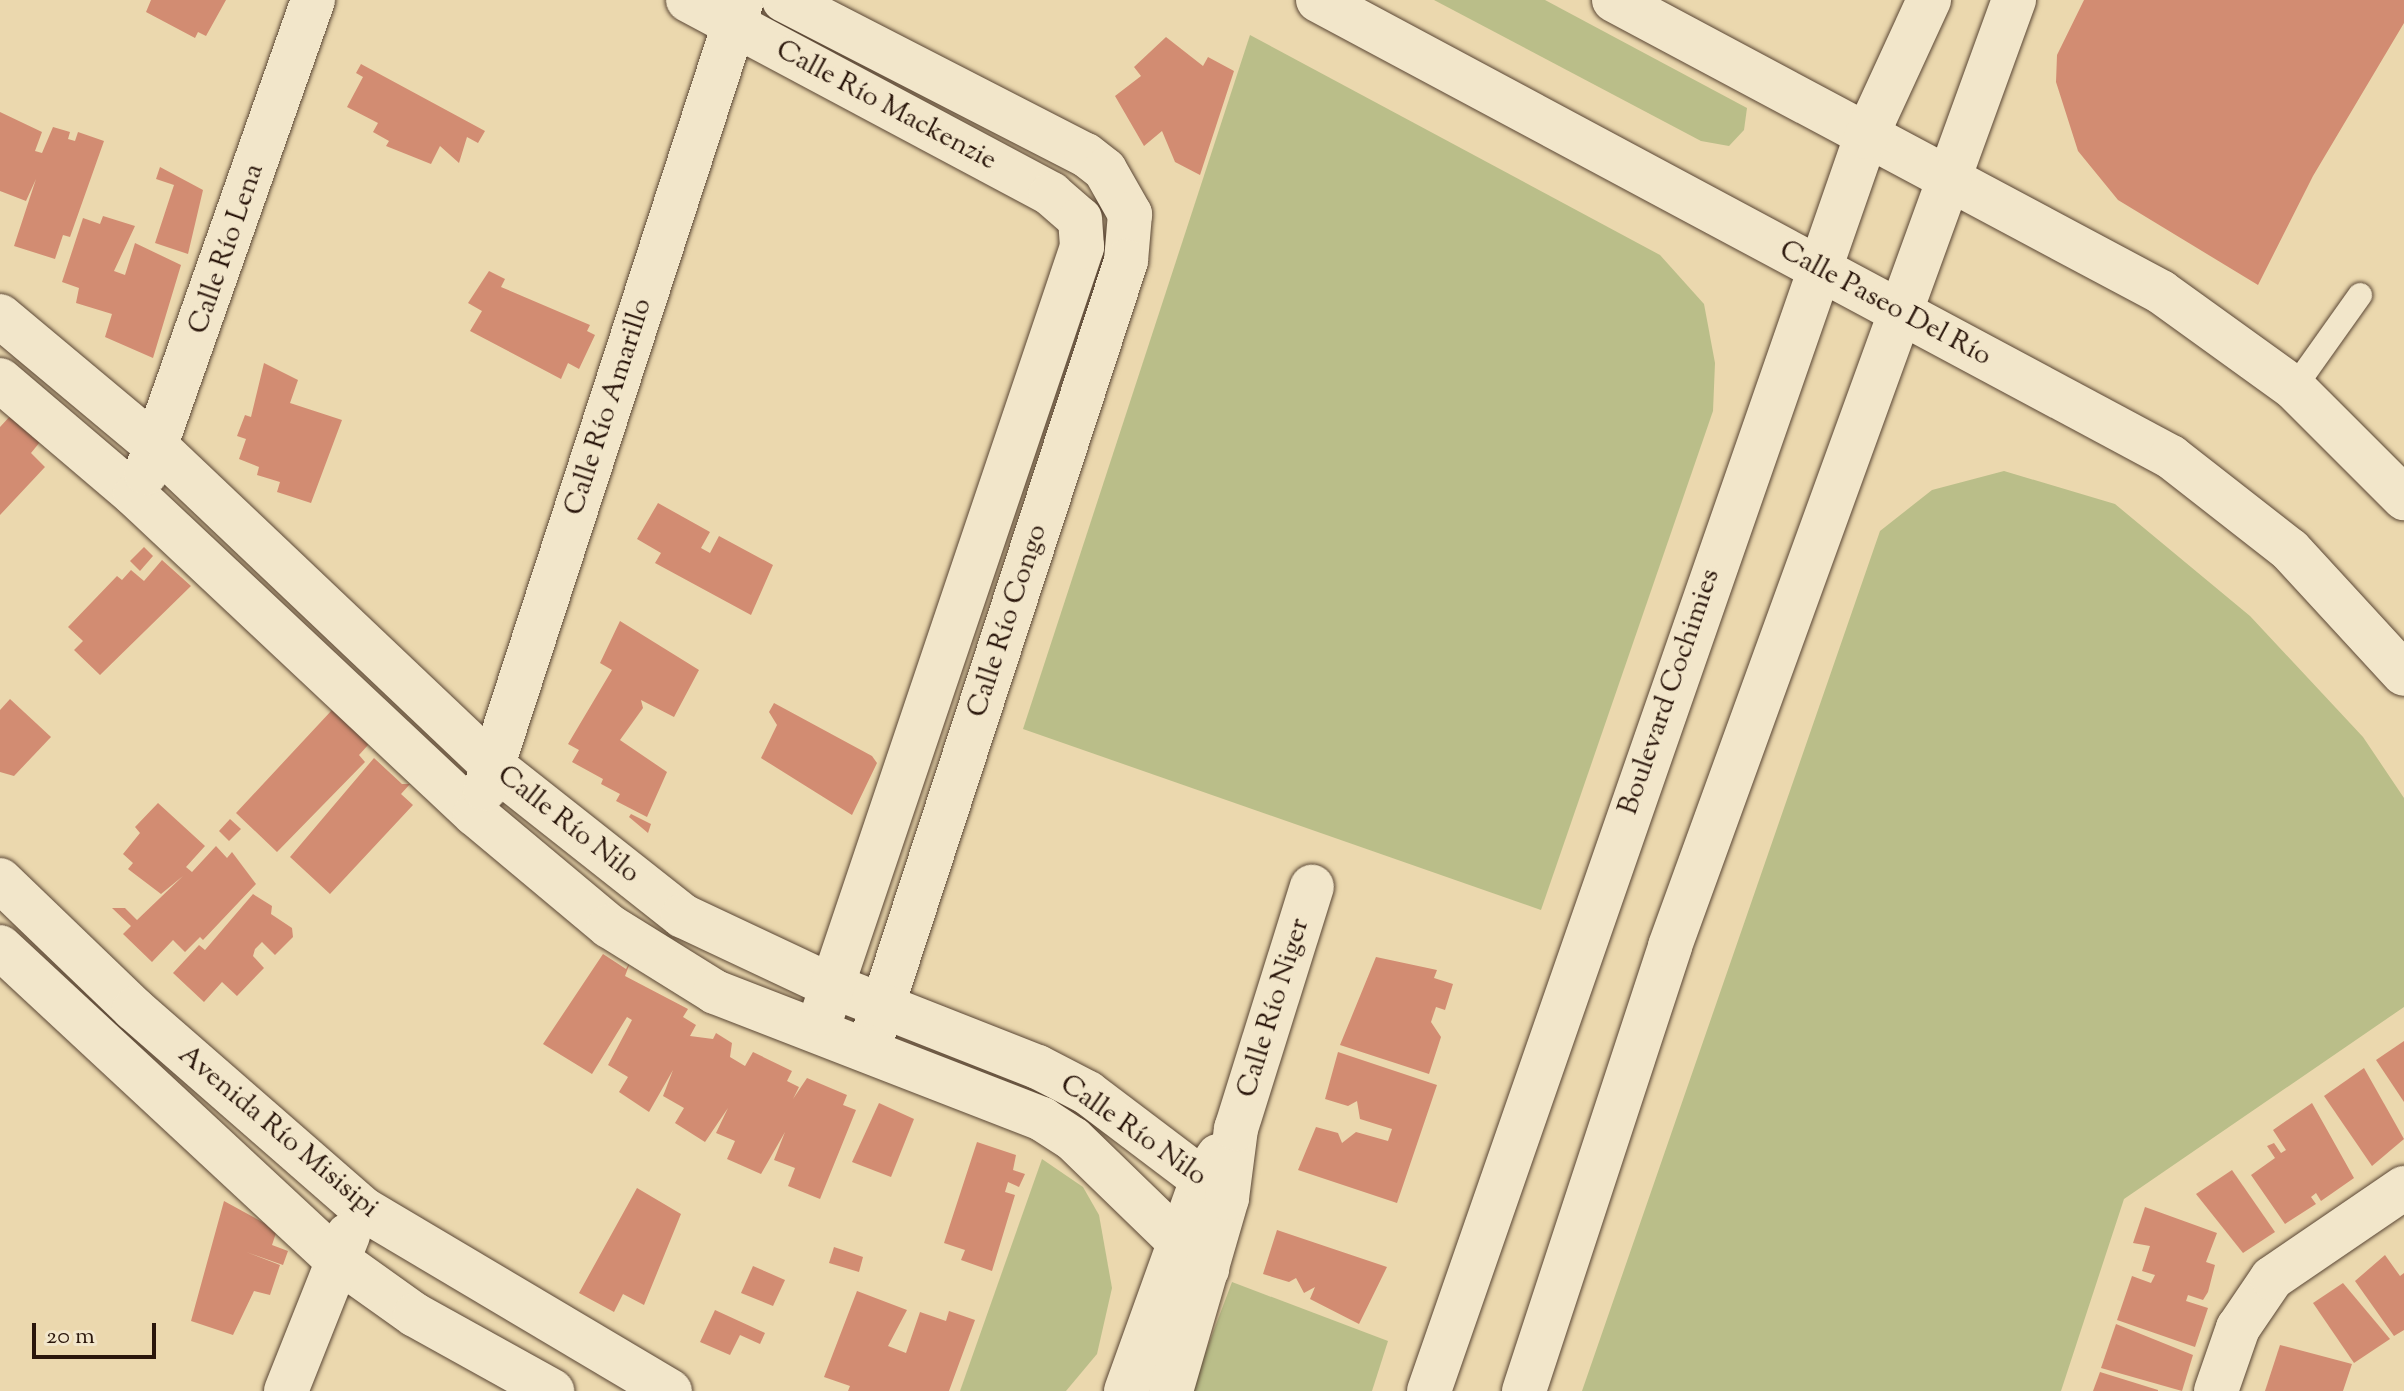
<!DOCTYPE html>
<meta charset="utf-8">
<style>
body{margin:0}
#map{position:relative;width:2404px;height:1391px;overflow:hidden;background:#ebd8ae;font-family:"Sorts Mill Goudy",serif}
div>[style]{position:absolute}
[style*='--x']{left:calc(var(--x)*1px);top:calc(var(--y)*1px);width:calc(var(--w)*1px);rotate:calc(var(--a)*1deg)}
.green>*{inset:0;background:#babe89}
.building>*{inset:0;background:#d28c72}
.roads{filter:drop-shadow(0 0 2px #5a4634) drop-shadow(0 0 2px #5a4634)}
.lane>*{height:24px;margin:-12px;padding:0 12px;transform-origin:12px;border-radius:12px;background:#f2e6ca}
.street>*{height:44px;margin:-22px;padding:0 22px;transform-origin:22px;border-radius:22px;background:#f2e6ca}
.secondary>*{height:44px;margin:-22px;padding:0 22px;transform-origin:22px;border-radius:22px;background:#f2e6ca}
span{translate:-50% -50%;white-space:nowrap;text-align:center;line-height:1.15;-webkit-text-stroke:7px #f2e6ca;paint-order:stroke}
.street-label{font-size:28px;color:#2a160b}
.scale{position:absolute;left:32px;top:1323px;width:124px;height:36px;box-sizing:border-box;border:4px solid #2a160b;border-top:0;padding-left:10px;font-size:24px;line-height:28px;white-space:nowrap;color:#2a160b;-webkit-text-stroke:6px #f2e6ca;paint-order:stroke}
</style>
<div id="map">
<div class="green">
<div style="clip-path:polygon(1434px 0,1545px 0,1747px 108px,1744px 130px,1729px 146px,1701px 141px)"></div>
<div style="clip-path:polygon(1250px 35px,1660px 255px,1704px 304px,1715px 363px,1713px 411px,1541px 910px,1023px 729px)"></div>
<div style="clip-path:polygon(2004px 471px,2115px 504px,2250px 616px,2363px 737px,2404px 798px,2404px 1007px,2124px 1199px,2061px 1391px,1582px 1391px,1880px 531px,1932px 490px)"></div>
<div style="clip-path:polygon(1042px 1159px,1083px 1187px,1099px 1215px,1112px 1288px,1097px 1354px,1066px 1391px,960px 1391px)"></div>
<div style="clip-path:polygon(1232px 1282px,1388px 1341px,1372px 1391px,1191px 1391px)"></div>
</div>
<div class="building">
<div style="clip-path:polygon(151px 0,226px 0,206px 36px,198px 32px,195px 38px,146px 12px)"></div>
<div style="clip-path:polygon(2084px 0,2404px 0,2404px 23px,2313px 176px,2258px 285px,2118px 200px,2078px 151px,2056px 82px,2057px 55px)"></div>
<div style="clip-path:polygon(1166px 37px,1203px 66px,1208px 57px,1234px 71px,1200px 175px,1175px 162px,1162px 131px,1144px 146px,1115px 96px,1141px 76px,1134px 67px)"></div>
<div style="clip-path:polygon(361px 64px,485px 131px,478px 143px,467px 137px,459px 163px,440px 146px,431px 164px,386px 146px,389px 141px,373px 132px,378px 123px,347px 107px,363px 77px,356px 73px)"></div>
<div style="clip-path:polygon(0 112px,42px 132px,35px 151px,42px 153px,53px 127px,70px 132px,68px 139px,75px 141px,78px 132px,104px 141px,70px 237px,63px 235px,55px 259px,14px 246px,36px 179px,26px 201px,0 191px)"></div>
<div style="clip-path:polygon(160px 167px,203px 190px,188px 254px,155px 243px,174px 185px,156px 179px)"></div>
<div style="clip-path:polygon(103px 216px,135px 226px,114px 271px,125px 275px,135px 243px,181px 265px,153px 358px,105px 337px,112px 314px,76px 303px,79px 288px,62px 282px,83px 218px,100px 224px)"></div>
<div style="clip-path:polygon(489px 271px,505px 279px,501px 287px,590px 325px,587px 331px,595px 335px,579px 369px,568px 363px,561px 379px,470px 331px,482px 311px,468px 303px)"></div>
<div style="clip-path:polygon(264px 363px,298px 380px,290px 403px,342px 420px,311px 503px,277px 492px,280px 482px,257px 475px,259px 467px,239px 459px,246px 439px,237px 436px,245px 415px,251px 417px)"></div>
<div style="clip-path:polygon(12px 414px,40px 442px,31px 453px,45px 467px,0 515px,0 427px)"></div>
<div style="clip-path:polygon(658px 503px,710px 532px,701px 548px,710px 553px,719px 536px,773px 565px,751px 615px,655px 563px,661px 553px,637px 539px)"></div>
<div style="clip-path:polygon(144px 547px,153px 556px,140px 571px,130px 561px)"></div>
<div style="clip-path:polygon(162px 560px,191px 586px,100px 675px,74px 650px,83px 641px,68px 627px,117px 576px,122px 580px,131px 570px,144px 581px)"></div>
<div style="clip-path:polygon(620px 621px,699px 670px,674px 717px,641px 700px,643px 708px,620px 740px,667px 772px,647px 817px,616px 801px,620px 794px,601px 784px,603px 779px,572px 762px,579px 750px,568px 744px,612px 670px,600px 663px)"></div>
<div style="clip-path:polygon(10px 699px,51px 737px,14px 776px,0 772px,0 710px)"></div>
<div style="clip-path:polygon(774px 703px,872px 756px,877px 763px,852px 815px,761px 758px,777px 725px,769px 712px)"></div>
<div style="clip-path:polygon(332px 710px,369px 744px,359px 755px,365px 762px,277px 852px,236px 813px)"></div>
<div style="clip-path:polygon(374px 758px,402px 784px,410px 784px,401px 794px,413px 805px,330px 894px,290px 857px)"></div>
<div style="clip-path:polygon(158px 803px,205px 846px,186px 867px,192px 872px,216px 846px,227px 858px,232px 852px,256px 884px,203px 940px,200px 937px,185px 952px,173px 940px,152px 962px,123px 934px,131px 926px,112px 908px,125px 908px,137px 920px,183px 876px,161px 894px,128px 869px,133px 863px,123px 854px,140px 833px,135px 827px)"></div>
<div style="clip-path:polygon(631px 814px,651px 824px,648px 833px,629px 817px)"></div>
<div style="clip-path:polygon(230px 819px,241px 829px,229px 841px,219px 831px)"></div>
<div style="clip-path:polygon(253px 894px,272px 906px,271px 914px,292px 928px,293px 937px,275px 955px,262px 942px,255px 949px,253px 956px,264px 968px,237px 996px,222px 982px,204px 1002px,173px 973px,199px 945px,205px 950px)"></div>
<div style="clip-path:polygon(603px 954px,626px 969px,631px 960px,625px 976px,688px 1009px,683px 1017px,696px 1025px,690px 1036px,713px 1039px,716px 1033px,732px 1043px,730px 1057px,745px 1066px,753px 1052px,792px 1071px,787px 1081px,799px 1087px,793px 1099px,807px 1078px,847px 1095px,843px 1105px,856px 1110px,820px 1199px,788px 1186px,795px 1168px,774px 1160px,785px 1132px,761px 1174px,727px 1159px,735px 1141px,716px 1133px,728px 1108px,705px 1142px,675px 1123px,684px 1108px,663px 1096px,673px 1070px,649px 1112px,619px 1092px,628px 1077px,608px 1065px,632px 1020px,627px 1017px,592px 1074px,543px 1044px)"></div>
<div style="clip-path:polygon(1376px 957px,1437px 970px,1434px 978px,1453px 984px,1445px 1010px,1436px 1007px,1431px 1022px,1441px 1037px,1429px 1074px,1340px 1045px)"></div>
<div style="clip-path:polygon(2404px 1041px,2404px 1102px,2376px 1060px)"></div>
<div style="clip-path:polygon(1338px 1052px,1437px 1085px,1397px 1203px,1298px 1170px,1316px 1127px,1338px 1133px,1342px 1143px,1356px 1132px,1388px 1141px,1392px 1129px,1360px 1119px,1357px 1101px,1348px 1106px,1325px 1099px)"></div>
<div style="clip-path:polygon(2364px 1068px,2404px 1139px,2372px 1166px,2324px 1096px)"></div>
<div style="clip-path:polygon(879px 1103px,914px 1119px,891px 1177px,852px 1162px)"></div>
<div style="clip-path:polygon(2312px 1103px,2354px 1178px,2321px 1201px,2316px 1193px,2311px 1197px,2316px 1204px,2285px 1224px,2251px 1175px,2275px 1158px,2267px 1146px,2274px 1143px,2281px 1153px,2286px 1150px,2273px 1130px)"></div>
<div style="clip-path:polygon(977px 1142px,1016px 1155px,1013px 1170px,1025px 1174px,1019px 1187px,1008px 1182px,1005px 1192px,1015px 1195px,992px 1271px,961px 1260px,965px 1250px,944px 1243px)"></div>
<div style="clip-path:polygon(2232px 1170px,2275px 1232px,2243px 1253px,2196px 1194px)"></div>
<div style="clip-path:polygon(637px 1188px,681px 1214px,644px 1305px,623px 1294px,614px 1312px,579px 1293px)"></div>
<div style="clip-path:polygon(224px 1201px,277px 1230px,272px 1245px,288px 1251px,283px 1265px,246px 1252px,280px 1265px,270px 1295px,254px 1291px,233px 1335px,191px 1321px)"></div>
<div style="clip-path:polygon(2145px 1207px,2217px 1233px,2206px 1262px,2215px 1265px,2208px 1292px,2203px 1300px,2188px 1295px,2186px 1301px,2208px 1308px,2195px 1347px,2117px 1320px,2132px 1276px,2151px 1283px,2155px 1275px,2142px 1271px,2150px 1246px,2133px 1243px)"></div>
<div style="clip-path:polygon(1277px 1230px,1387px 1267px,1359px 1324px,1310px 1299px,1315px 1287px,1304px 1293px,1296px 1278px,1289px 1282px,1263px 1274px)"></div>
<div style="clip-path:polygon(834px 1247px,863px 1257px,859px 1272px,829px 1263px)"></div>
<div style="clip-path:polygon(2385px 1255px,2400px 1276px,2404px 1273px,2404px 1330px,2394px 1336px,2355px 1281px)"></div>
<div style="clip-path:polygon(753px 1266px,785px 1280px,773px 1306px,741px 1293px)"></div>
<div style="clip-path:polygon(2343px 1283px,2390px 1339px,2354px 1363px,2313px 1303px)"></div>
<div style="clip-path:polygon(857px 1291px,907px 1310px,888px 1346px,906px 1353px,920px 1312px,946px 1321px,949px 1311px,975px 1320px,949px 1391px,848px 1391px,850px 1386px,824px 1377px)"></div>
<div style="clip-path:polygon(715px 1310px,765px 1333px,760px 1344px,740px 1335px,730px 1355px,700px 1342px)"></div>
<div style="clip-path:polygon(2116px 1324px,2193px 1355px,2182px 1391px,2101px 1368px)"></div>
<div style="clip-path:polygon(2280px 1345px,2352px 1364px,2343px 1391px,2265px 1391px)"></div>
<div style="clip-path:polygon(2100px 1372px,2158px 1390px,2158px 1391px,2093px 1391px)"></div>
</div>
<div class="roads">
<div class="lane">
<div style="--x:2294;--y:388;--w:114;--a:-54.6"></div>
</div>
<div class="street">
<div style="--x:688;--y:0;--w:412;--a:28.1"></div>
<div style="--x:1051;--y:194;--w:38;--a:41"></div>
<div style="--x:784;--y:0;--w:339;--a:27.2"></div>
<div style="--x:1086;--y:155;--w:24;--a:38"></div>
<div style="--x:1105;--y:170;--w:51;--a:60.4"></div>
<div style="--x:1130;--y:214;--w:47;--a:94.9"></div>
<div style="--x:1126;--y:261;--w:811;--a:108.1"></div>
<div style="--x:0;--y:316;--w:207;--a:39.9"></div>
<div style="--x:159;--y:449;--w:460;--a:43.5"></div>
<div style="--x:493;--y:766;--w:242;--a:38.3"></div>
<div style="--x:683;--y:916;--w:165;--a:25.2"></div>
<div style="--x:832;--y:986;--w:221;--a:21.5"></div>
<div style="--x:1038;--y:1067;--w:56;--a:27.5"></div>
<div style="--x:1088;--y:1093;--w:174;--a:37.1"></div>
<div style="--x:0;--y:380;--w:177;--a:40.4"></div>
<div style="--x:135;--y:495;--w:466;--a:43.2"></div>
<div style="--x:475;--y:814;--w:175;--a:39.9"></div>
<div style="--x:609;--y:926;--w:125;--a:31.9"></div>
<div style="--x:715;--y:992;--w:351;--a:21.2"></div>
<div style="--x:1042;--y:1119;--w:37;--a:33"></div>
<div style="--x:1073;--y:1139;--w:187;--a:44.1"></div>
<div style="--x:146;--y:473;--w:502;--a:-70.55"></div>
<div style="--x:485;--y:789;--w:830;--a:-71.96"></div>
<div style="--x:0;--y:880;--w:186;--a:43.9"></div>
<div style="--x:134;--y:1009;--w:304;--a:41.1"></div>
<div style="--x:363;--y:1209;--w:357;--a:30.7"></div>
<div style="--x:0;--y:947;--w:457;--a:42.9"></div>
<div style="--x:335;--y:1258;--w:98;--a:35.5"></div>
<div style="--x:415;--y:1315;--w:157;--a:29"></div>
<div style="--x:823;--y:1013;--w:809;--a:-71.32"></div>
<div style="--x:1082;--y:247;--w:28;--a:-94"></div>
<div style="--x:286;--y:1391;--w:168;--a:-68.3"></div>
<div style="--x:1126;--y:1391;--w:224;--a:-70.2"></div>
<div style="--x:1202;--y:1180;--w:29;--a:-56"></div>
<div style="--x:1171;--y:1391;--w:201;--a:-73.8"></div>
<div style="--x:1227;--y:1198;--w:70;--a:-82.6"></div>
<div style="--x:1236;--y:1129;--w:254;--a:-72.6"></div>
<div style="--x:2216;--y:1391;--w:67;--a:-70.8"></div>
<div style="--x:2238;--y:1328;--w:60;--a:-55.8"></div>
<div style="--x:2272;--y:1278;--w:160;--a:-34.3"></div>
</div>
<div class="secondary">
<div style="--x:1318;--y:0;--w:968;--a:28.18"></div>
<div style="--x:2171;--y:457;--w:151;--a:38"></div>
<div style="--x:2290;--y:550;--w:168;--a:47.4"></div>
<div style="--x:1614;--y:0;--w:620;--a:28.09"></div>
<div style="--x:2161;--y:292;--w:164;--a:35.8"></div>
<div style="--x:2294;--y:388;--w:156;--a:45"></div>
<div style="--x:1429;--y:1391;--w:1328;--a:-70.79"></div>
<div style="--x:1866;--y:137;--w:151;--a:-65.3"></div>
<div style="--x:1524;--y:1391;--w:468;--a:-71.8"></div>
<div style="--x:1670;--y:946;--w:1007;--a:-70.02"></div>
</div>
</div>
<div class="street-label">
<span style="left:886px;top:106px;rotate:28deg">Calle Río Mackenzie</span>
<span style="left:227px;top:249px;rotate:-71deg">Calle Río Lena</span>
<span style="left:1885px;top:304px;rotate:28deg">Calle Paseo Del Río</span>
<span style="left:609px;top:407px;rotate:-72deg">Calle Río Amarillo</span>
<span style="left:1008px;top:621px;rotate:-72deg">Calle Río Congo</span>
<span style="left:1670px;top:692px;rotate:-71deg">Boulevard Cochimies</span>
<span style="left:568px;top:825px;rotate:38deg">Calle Río Nilo</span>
<span style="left:1274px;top:1008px;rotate:-73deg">Calle Río Niger</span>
<span style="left:1133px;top:1131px;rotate:35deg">Calle Río Nilo</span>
<span style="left:278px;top:1132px;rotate:40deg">Avenida Río Misisipi</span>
</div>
<div class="scale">20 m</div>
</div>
